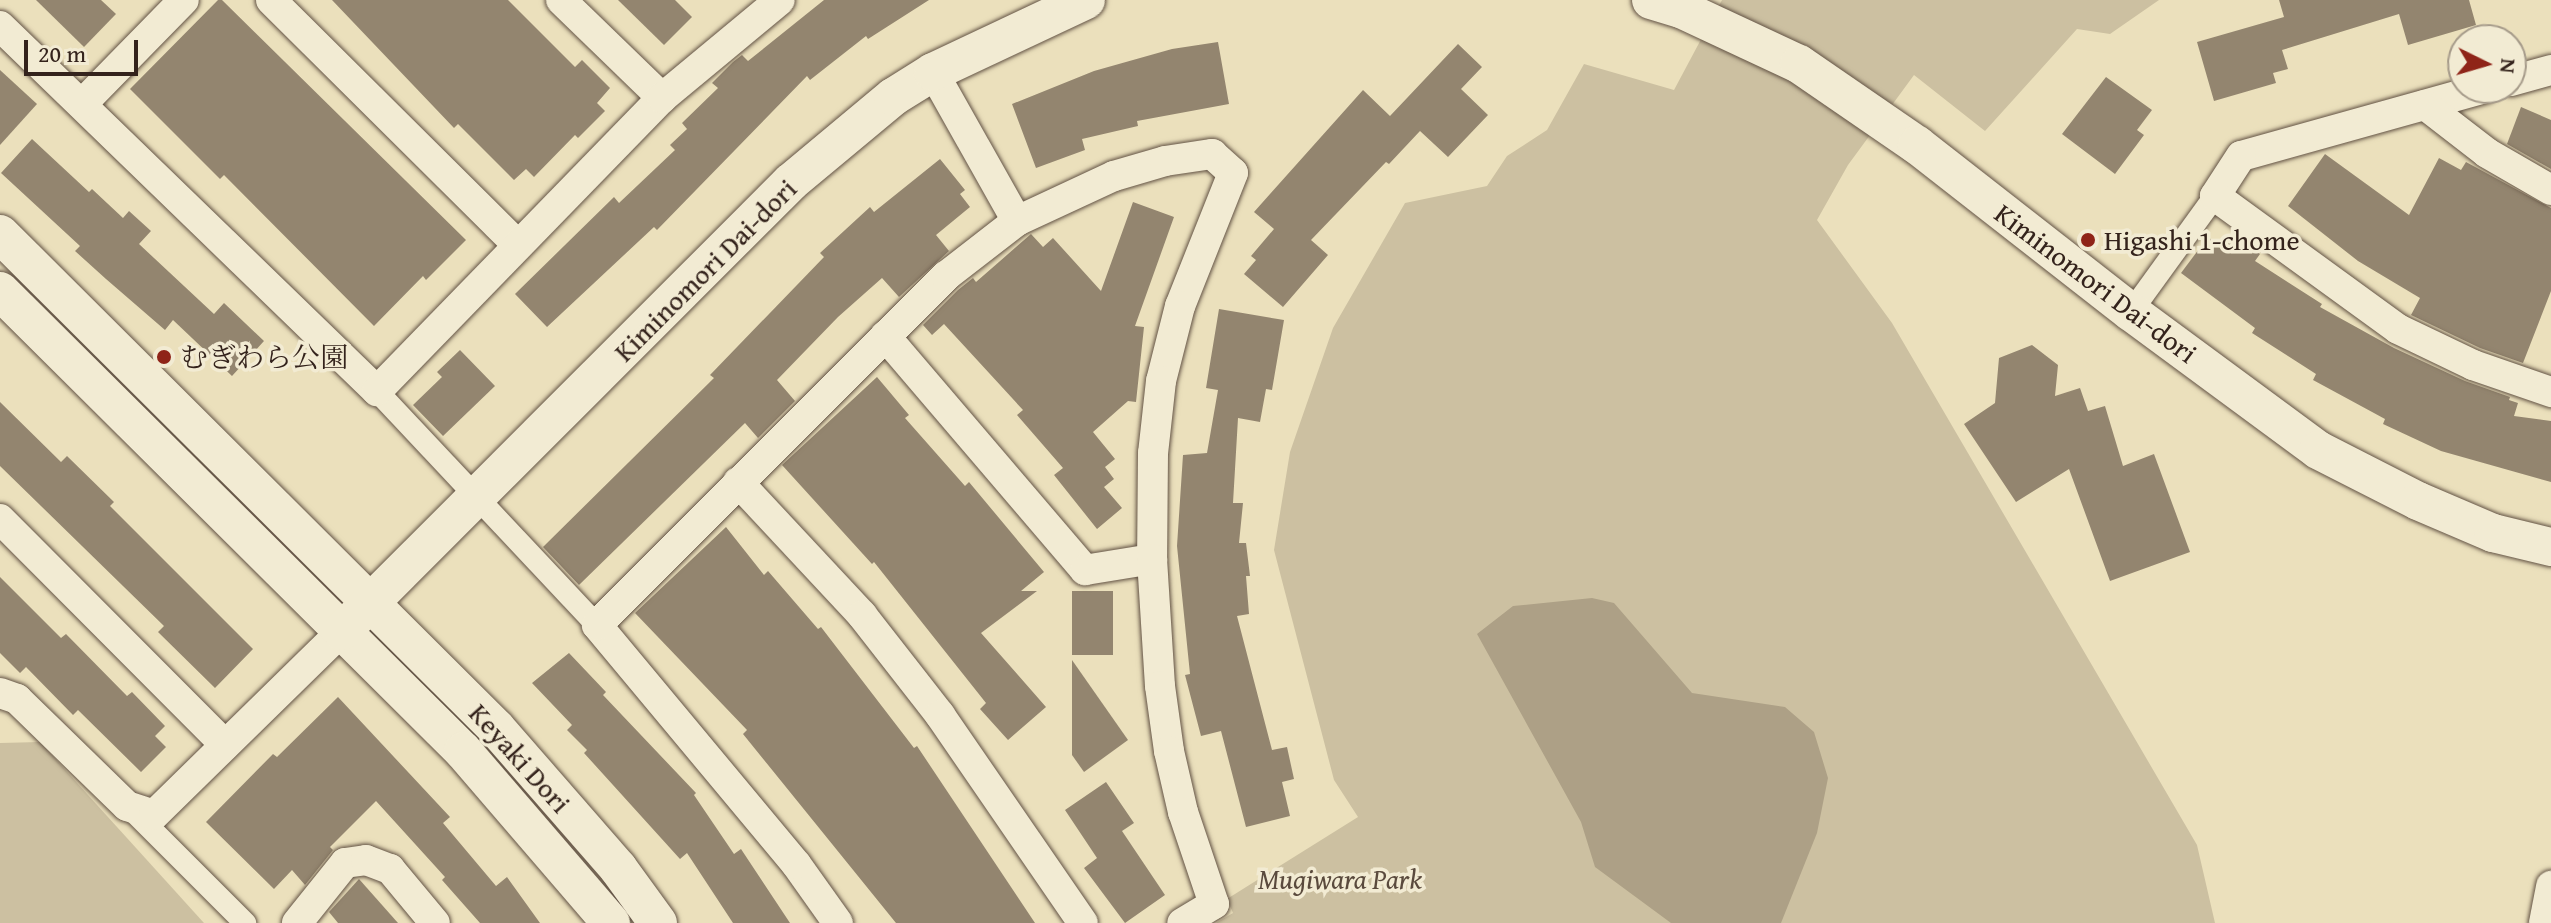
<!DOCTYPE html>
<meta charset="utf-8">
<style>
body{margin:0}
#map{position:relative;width:2551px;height:923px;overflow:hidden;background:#ebe0bc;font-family:"Gentium Book Plus","Noto Serif JP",serif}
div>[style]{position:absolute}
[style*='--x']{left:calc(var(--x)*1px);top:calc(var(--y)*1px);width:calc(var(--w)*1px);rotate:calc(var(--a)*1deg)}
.green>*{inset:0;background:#ccc0a1}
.water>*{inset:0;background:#ada086}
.building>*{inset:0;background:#93856f}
.roads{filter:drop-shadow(0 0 2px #625244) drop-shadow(0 0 2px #625244)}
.pedestrian>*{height:22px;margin:-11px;padding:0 11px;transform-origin:11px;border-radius:11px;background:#f2ebd3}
.minor>*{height:30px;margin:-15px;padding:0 15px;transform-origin:15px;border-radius:15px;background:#f2ebd3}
.tertiary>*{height:38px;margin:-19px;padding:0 19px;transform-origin:19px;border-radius:19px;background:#f2ebd3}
.dots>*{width:22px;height:22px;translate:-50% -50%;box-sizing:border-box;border:4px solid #f2ebd3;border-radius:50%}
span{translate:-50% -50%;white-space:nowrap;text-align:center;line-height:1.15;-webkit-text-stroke:7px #f2ebd3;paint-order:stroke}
.poi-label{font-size:28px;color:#34231c}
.left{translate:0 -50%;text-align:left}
.street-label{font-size:28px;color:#34231c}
.park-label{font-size:28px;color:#5a4a3d;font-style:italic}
.north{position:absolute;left:2447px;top:24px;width:80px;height:80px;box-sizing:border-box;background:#f2ebd3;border:2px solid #a69b8a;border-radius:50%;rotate:95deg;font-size:22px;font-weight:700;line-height:32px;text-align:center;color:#34231c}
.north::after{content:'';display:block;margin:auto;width:28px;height:36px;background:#8f2418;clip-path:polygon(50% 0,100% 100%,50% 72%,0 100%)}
.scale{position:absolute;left:24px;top:40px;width:114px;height:36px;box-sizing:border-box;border:4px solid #34231c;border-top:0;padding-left:10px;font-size:24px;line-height:28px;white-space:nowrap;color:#34231c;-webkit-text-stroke:6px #f2ebd3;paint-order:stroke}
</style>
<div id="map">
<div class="green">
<div style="clip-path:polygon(1722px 0,2159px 0,2110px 34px,2077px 29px,1985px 131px,1914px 75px,1848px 165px,1817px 220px,1892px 323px,2197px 845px,2215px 923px,1216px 923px,1233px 913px,1227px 899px,1358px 817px,1334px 780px,1274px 550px,1290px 452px,1333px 328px,1405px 203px,1487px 186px,1507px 156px,1547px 130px,1584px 64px,1674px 90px)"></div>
<div style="clip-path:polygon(40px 742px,204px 923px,0 923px,0 743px)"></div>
</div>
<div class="water">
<div style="clip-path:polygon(1592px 598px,1614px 603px,1692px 693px,1785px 707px,1814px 732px,1828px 778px,1817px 833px,1781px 923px,1671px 923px,1595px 867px,1581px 822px,1477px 634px,1513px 606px)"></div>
</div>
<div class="building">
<div style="clip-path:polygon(36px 0,101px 0,116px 14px,84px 47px)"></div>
<div style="clip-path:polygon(218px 0,222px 0,466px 240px,426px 280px,423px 276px,374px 326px,224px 175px,220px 179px,130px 89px)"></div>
<div style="clip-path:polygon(332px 0,508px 0,575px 67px,582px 60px,610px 88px,597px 103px,605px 111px,578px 138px,575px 135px,534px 177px,526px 169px,514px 180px,458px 124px,454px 128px)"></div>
<div style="clip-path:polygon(618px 0,675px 0,692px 17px,664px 45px)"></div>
<div style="clip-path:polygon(824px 0,929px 0,868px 39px,866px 36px,810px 80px,807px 76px,657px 230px,654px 227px,547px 327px,515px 294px,614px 197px,619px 203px,675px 150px,670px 145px,687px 129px,682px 123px,718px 88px,712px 83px,733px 62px,742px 55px,748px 61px)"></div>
<div style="clip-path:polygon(2279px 0,2469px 0,2476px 25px,2408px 45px,2399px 14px,2282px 50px,2288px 69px,2273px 73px,2276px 83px,2214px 101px,2197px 42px,2284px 17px)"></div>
<div style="clip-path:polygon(1218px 42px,1229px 104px,1137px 121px,1138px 126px,1082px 139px,1085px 150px,1036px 168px,1012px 104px,1094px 71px,1172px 49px)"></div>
<div style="clip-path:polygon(1458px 44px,1482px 67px,1461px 89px,1488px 115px,1448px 157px,1420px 131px,1389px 164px,1386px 162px,1311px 240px,1328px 255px,1283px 307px,1244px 274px,1256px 260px,1251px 256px,1274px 229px,1254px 212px,1363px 90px,1390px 116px)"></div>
<div style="clip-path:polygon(0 70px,37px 104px,0 145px)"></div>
<div style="clip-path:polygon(2106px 77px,2152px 110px,2137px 130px,2144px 135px,2115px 174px,2062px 134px)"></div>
<div style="clip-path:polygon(2521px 107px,2551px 120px,2551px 169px,2507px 144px)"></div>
<div style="clip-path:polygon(32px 139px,89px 192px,92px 189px,123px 218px,129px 211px,151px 231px,139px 244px,214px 314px,224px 303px,264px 341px,232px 376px,173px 320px,165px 330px,106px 279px,75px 251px,80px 246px,1px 173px)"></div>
<div style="clip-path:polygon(2325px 154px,2409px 215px,2439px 158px,2461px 170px,2466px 162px,2551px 208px,2551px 291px,2523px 363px,2480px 348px,2411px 315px,2420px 298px,2358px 261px,2288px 206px)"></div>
<div style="clip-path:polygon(940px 159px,965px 190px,960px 194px,970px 207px,936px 235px,949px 251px,899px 297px,882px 278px,838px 317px,777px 380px,795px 401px,758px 438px,745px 423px,579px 585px,543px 547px,714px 378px,710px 375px,824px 257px,820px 253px,870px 207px,874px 212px)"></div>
<div style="clip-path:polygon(1133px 202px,1174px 217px,1135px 326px,1144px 327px,1136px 402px,1128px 401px,1093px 432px,1115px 459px,1105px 467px,1114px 479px,1104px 487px,1122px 508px,1097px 529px,1054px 475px,1063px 468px,1017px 415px,1023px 410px,944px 324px,932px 335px,923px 325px,958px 290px,973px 278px,976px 282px,1031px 234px,1043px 247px,1053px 238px,1101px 291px)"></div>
<div style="clip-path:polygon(2234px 235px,2260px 254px,2255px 261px,2322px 304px,2320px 307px,2394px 348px,2465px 381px,2510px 397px,2509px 400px,2518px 403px,2514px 416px,2551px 421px,2551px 482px,2441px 451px,2383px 424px,2385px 419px,2313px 380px,2316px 374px,2252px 333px,2255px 328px,2181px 273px,2208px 237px,2224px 249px)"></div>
<div style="clip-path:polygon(1219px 309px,1284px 320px,1272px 390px,1266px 389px,1260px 422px,1238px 418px,1233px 503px,1243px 503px,1239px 543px,1246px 543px,1250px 576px,1246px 576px,1249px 614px,1237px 616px,1272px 750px,1287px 747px,1294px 779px,1282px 782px,1290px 816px,1246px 827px,1221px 731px,1201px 736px,1185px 675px,1190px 674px,1177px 546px,1183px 455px,1207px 453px,1218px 390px,1206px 388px)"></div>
<div style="clip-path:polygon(2032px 345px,2058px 365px,2055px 396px,2080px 388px,2088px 411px,2105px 406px,2123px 466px,2154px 454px,2190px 552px,2110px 581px,2069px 469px,2016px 502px,1964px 424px,1995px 403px,1999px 358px)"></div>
<div style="clip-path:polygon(460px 350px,495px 386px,443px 436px,413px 405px,442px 377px,437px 372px)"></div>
<div style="clip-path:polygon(877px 377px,909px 415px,905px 418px,965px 486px,969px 482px,1044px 572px,1021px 591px,1037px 591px,981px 633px,1046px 707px,1008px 740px,980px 709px,986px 703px,874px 562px,872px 564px,782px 465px)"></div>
<div style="clip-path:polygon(0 402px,61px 462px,67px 456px,114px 502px,110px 506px,253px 649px,215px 688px,158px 632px,164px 626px,0 466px)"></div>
<div style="clip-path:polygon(726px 527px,764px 575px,768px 571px,818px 629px,821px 627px,914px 748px,917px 746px,1035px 923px,896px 923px,743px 734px,747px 730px,635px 613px)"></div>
<div style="clip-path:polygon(0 577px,61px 638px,66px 634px,127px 696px,132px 692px,165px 726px,155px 736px,166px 747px,141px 772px,78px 710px,73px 715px,26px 667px,20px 673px,0 653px)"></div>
<div style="clip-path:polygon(1072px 591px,1113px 591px,1113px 655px,1072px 655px)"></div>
<div style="clip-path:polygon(569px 653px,606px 692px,603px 695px,696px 793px,694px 795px,734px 854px,741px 849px,790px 923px,733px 923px,687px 853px,680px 859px,584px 753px,587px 750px,567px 730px,572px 725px,532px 683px)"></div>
<div style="clip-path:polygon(1072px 660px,1128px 740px,1084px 772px,1072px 755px)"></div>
<div style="clip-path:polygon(338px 697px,450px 817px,443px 823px,496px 886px,507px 877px,540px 923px,480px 923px,442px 880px,445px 877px,376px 801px,330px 847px,333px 850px,305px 885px,292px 870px,274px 889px,206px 822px,273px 754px,277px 757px)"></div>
<div style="clip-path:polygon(1106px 782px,1134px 823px,1122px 831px,1165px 895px,1125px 923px,1084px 868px,1097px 858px,1065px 810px)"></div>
<div style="clip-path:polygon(359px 879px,398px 923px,338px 923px,329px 912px)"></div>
</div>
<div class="roads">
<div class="pedestrian">
<div style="--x:2131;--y:312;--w:143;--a:-54.1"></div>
<div style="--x:377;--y:391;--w:321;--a:46.8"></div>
<div style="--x:130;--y:808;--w:163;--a:45"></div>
</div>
<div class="minor">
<div style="--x:271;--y:0;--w:348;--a:44.8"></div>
<div style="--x:561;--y:0;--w:141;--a:44.1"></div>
<div style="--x:0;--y:26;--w:525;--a:44.07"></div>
<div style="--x:377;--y:391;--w:409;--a:-45.8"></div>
<div style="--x:662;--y:98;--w:153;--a:-39.7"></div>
<div style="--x:933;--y:72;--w:171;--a:60.6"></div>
<div style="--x:2511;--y:81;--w:41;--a:-15.4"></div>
<div style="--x:2485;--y:88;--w:253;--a:164.4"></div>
<div style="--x:2241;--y:156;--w:48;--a:123"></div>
<div style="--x:2215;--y:196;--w:226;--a:36"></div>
<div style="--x:2398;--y:329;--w:83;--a:25.6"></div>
<div style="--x:2473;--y:365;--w:83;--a:19.1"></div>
<div style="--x:83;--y:103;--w:144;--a:-45.6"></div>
<div style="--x:2425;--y:105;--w:78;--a:37.7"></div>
<div style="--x:2487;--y:153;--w:74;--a:30"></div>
<div style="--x:885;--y:336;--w:308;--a:49.5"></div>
<div style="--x:1085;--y:570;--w:68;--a:-9.3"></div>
<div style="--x:738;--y:482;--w:182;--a:47"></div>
<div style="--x:862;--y:615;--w:127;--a:52"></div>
<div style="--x:940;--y:715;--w:252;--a:55.5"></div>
<div style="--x:0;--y:519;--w:319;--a:45.1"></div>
<div style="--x:0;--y:693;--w:18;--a:19"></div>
<div style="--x:17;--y:699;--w:153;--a:44.2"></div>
<div style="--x:127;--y:806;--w:28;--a:18"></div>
<div style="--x:154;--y:815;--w:263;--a:-44.4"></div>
<div style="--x:297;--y:923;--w:77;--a:-51.3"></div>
<div style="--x:345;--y:863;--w:21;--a:-8"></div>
<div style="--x:366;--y:860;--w:26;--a:21"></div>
<div style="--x:390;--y:869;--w:70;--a:50.2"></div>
<div style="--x:838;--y:923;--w:72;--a:-125.4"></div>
<div style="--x:796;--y:864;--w:311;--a:-129.8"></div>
<div style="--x:597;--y:625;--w:494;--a:-45"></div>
<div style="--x:946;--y:276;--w:90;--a:-37.8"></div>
<div style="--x:1017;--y:221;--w:107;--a:-24.9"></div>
<div style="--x:1114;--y:176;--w:53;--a:-16.4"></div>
<div style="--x:1165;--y:161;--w:48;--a:-8.5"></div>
<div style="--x:1212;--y:154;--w:28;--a:42"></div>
<div style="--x:1233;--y:173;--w:143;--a:111.7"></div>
<div style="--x:1180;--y:306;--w:77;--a:104.2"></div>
<div style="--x:1161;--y:381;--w:72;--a:96.3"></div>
<div style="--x:1153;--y:453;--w:106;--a:90.5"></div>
<div style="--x:1152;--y:559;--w:127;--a:86.4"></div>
<div style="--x:1160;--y:686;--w:66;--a:82.1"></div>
<div style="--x:1169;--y:751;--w:63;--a:77.1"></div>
<div style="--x:1183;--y:812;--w:97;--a:71.4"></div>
<div style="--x:1214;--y:904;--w:37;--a:149"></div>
<div style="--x:2544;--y:923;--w:38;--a:-79"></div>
</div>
<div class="tertiary">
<div style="--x:1651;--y:0;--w:31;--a:17"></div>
<div style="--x:1681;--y:9;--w:130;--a:25"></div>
<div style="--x:1799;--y:64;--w:143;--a:34.5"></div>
<div style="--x:1917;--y:145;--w:271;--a:38"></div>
<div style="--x:2131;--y:312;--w:232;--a:36.4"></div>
<div style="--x:2318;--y:450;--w:112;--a:27"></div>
<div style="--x:2418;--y:501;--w:82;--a:23.1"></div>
<div style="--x:2493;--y:533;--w:60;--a:13.6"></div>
<div style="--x:0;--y:234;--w:700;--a:44.88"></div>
<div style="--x:496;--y:728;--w:186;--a:48.9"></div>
<div style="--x:618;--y:868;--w:68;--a:54"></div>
<div style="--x:0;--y:291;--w:653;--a:44.81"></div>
<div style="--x:463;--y:751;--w:227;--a:49.3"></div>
<div style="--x:342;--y:631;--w:635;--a:-45"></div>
<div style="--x:791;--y:182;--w:133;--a:-39.8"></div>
<div style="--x:893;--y:97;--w:47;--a:-32"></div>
<div style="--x:933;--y:72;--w:169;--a:-25.2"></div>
</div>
</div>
<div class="dots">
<div style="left:2088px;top:240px;background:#8f2418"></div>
<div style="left:164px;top:357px;background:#8f2418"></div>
</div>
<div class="poi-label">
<span class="left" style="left:2104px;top:240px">Higashi 1-chome</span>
<span class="left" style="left:180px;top:357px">むぎわら公園</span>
</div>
<div class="street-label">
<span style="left:705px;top:270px;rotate:-45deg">Kiminomori Dai-dori</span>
<span style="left:2096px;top:283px;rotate:37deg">Kiminomori Dai-dori</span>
<span style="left:520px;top:758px;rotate:48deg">Keyaki Dori</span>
</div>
<div class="park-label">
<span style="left:1340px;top:879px">Mugiwara Park</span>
</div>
<div class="north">N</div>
<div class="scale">20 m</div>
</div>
